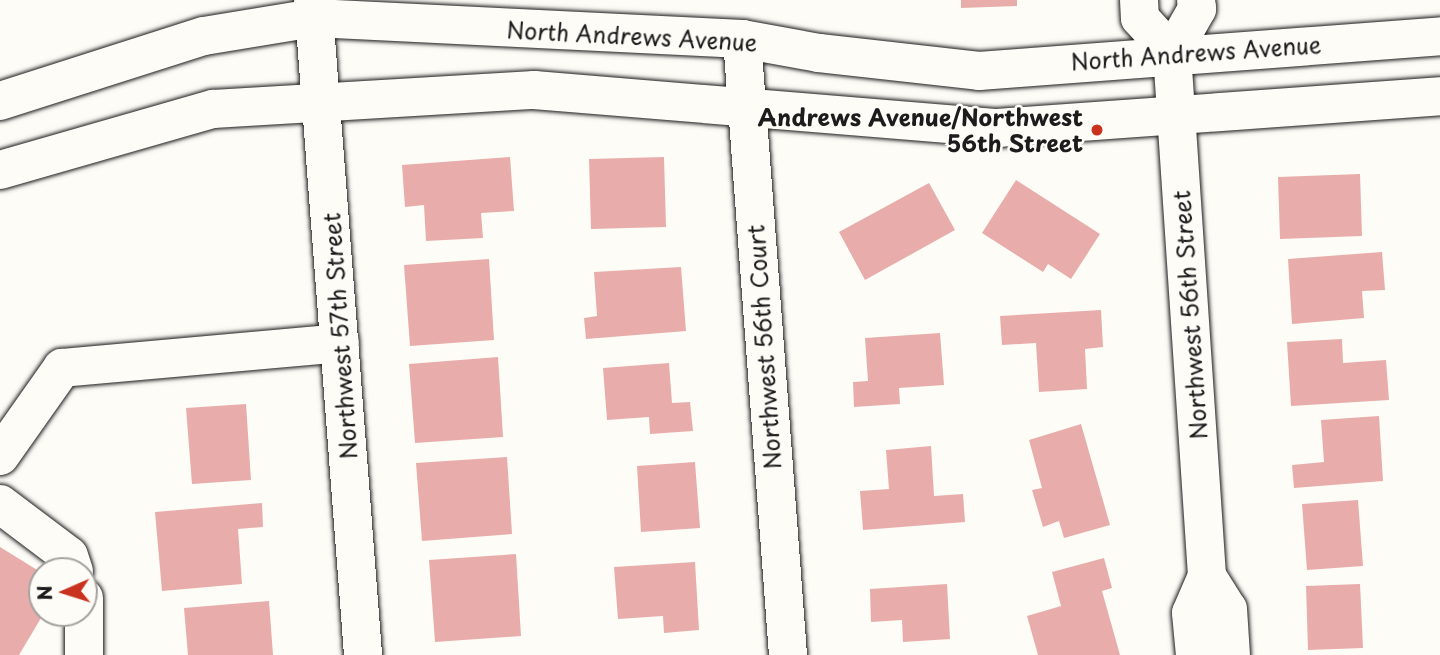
<!DOCTYPE html>
<style>
body{margin:0}
#map{position:relative;width:1440px;height:655px;overflow:hidden;background:#fdfcf7;font-family:"Playpen Sans",sans-serif}
div>[style]{position:absolute}
[style*='--x']{left:calc(var(--x)*1px);top:calc(var(--y)*1px);width:calc(var(--w)*1px);rotate:calc(var(--a)*1deg)}
.building>*{inset:0;background:#e8adaa}
.roads{filter:drop-shadow(0 0 2px #1c1c1c) drop-shadow(0 0 2px #1c1c1c)}
.minor>*{height:38px;margin:-19px;padding:0 19px;transform-origin:19px;border-radius:19px;background:#fdfcf7}
.major>*{height:38px;margin:-19px;padding:0 19px;transform-origin:19px;border-radius:19px;background:#fdfcf7}
.dots>*{width:19px;height:19px;translate:-50% -50%;box-sizing:border-box;border:4px solid #fdfcf7;border-radius:50%}
span{translate:-50% -50%;white-space:nowrap;text-align:center;line-height:1.15;-webkit-text-stroke:5px #fdfcf7;paint-order:stroke}
.street-label{font-size:23px;color:#1c1c1c}
.poi-label{font-size:23px;color:#1c1c1c;font-weight:700}
.right{translate:-100% -50%;text-align:right}
.north{position:absolute;left:28px;top:557px;width:70px;height:70px;box-sizing:border-box;background:#fdfcf7;border:2px solid #a3a29f;border-radius:50%;rotate:267deg;font-size:19px;font-weight:700;line-height:28px;text-align:center;color:#1c1c1c}
.north::after{content:'';display:block;margin:auto;width:24px;height:32px;background:#c8321e;clip-path:polygon(50% 0,100% 100%,50% 72%,0 100%)}
</style>
<div id="map">
<div class="building">
<div style="clip-path:polygon(961px 0,1017px 0,1017px 6px,961px 8px)"></div>
<div style="clip-path:polygon(510px 157px,514px 211px,481px 213px,483px 238px,426px 241px,424px 205px,405px 207px,402px 165px)"></div>
<div style="clip-path:polygon(664px 157px,666px 227px,591px 229px,589px 159px)"></div>
<div style="clip-path:polygon(1360px 174px,1362px 236px,1280px 239px,1278px 177px)"></div>
<div style="clip-path:polygon(1016px 180px,1100px 234px,1071px 279px,1048px 264px,1043px 272px,982px 233px)"></div>
<div style="clip-path:polygon(929px 183px,955px 230px,865px 280px,839px 232px)"></div>
<div style="clip-path:polygon(1382px 252px,1385px 290px,1362px 291px,1364px 318px,1292px 324px,1288px 259px)"></div>
<div style="clip-path:polygon(489px 259px,494px 340px,410px 346px,404px 265px)"></div>
<div style="clip-path:polygon(681px 267px,686px 331px,586px 339px,584px 318px,597px 316px,594px 272px)"></div>
<div style="clip-path:polygon(1101px 310px,1103px 347px,1085px 349px,1087px 389px,1039px 392px,1036px 343px,1002px 345px,1000px 316px)"></div>
<div style="clip-path:polygon(940px 333px,944px 385px,899px 388px,900px 404px,854px 407px,853px 382px,868px 381px,865px 338px)"></div>
<div style="clip-path:polygon(1342px 339px,1343px 363px,1386px 360px,1389px 400px,1291px 406px,1287px 342px)"></div>
<div style="clip-path:polygon(498px 357px,503px 437px,415px 443px,409px 364px)"></div>
<div style="clip-path:polygon(669px 363px,672px 403px,690px 402px,693px 431px,650px 434px,649px 417px,607px 420px,603px 368px)"></div>
<div style="clip-path:polygon(246px 404px,251px 480px,192px 484px,186px 408px)"></div>
<div style="clip-path:polygon(1379px 416px,1383px 481px,1294px 488px,1292px 465px,1324px 462px,1321px 420px)"></div>
<div style="clip-path:polygon(1081px 424px,1110px 525px,1064px 538px,1059px 521px,1043px 527px,1032px 490px,1042px 488px,1029px 440px)"></div>
<div style="clip-path:polygon(931px 446px,934px 496px,963px 494px,965px 522px,863px 530px,860px 491px,889px 489px,886px 450px)"></div>
<div style="clip-path:polygon(507px 457px,512px 534px,422px 541px,416px 463px)"></div>
<div style="clip-path:polygon(695px 462px,700px 528px,641px 532px,637px 466px)"></div>
<div style="clip-path:polygon(1358px 500px,1363px 566px,1307px 570px,1302px 504px)"></div>
<div style="clip-path:polygon(262px 503px,263px 527px,238px 529px,242px 584px,162px 591px,155px 512px)"></div>
<div style="clip-path:polygon(0 547px,42px 573px,44px 613px,19px 655px,0 655px)"></div>
<div style="clip-path:polygon(516px 554px,521px 636px,435px 642px,429px 560px)"></div>
<div style="clip-path:polygon(1104px 558px,1112px 588px,1102px 591px,1120px 655px,1038px 655px,1027px 616px,1061px 606px,1052px 572px)"></div>
<div style="clip-path:polygon(695px 562px,699px 630px,664px 633px,663px 616px,618px 619px,614px 567px)"></div>
<div style="clip-path:polygon(947px 584px,950px 639px,903px 642px,902px 620px,871px 622px,870px 589px)"></div>
<div style="clip-path:polygon(1360px 584px,1363px 648px,1308px 650px,1306px 586px)"></div>
<div style="clip-path:polygon(269px 601px,273px 655px,188px 655px,184px 608px)"></div>
</div>
<div class="roads">
<div class="minor">
<div style="--x:313;--y:0;--w:657;--a:85.63"></div>
<div style="--x:1139;--y:0;--w:18;--a:87"></div>
<div style="--x:1140;--y:18;--w:47;--a:47.6"></div>
<div style="--x:742;--y:39;--w:618;--a:85.73"></div>
<div style="--x:1172;--y:53;--w:524;--a:86.17"></div>
<div style="--x:1207;--y:576;--w:40;--a:113.4"></div>
<div style="--x:1191;--y:613;--w:42;--a:84.6"></div>
<div style="--x:1172;--y:53;--w:51;--a:-60.4"></div>
<div style="--x:1197;--y:9;--w:9;--a:-96"></div>
<div style="--x:0;--y:456;--w:108;--a:-54.8"></div>
<div style="--x:62;--y:368;--w:279;--a:-5.1"></div>
<div style="--x:0;--y:504;--w:86;--a:37"></div>
<div style="--x:69;--y:556;--w:16;--a:72"></div>
<div style="--x:1207;--y:576;--w:39;--a:58"></div>
<div style="--x:1228;--y:609;--w:46;--a:86.3"></div>
<div style="--x:84;--y:655;--w:57;--a:-90"></div>
</div>
<div class="major">
<div style="--x:0;--y:101;--w:214;--a:-17.7"></div>
<div style="--x:204;--y:36;--w:111;--a:-9.3"></div>
<div style="--x:314;--y:18;--w:429;--a:2.8"></div>
<div style="--x:742;--y:39;--w:78;--a:10.3"></div>
<div style="--x:819;--y:53;--w:161;--a:6.4"></div>
<div style="--x:979;--y:71;--w:462;--a:-4.3"></div>
<div style="--x:0;--y:170;--w:222;--a:-16"></div>
<div style="--x:213;--y:109;--w:322;--a:-3.4"></div>
<div style="--x:534;--y:90;--w:465;--a:4.7"></div>
<div style="--x:997;--y:128;--w:444;--a:-4.1"></div>
</div>
</div>
<div class="dots">
<div style="left:1097px;top:130px;background:#c8321e"></div>
</div>
<div class="street-label">
<span style="left:632px;top:36px;rotate:3deg">North Andrews Avenue</span>
<span style="left:1196px;top:53px;rotate:-4deg">North Andrews Avenue</span>
<span style="left:1190px;top:315px;rotate:-94deg">Northwest 56th Street</span>
<span style="left:340px;top:336px;rotate:-94deg">Northwest 57th Street</span>
<span style="left:764px;top:347px;rotate:-94deg">Northwest 56th Court</span>
</div>
<div class="poi-label">
<span class="right" style="left:1083px;top:130px">Andrews Avenue/Northwest<br>56th Street</span>
</div>
<div class="north">N</div>
</div>
